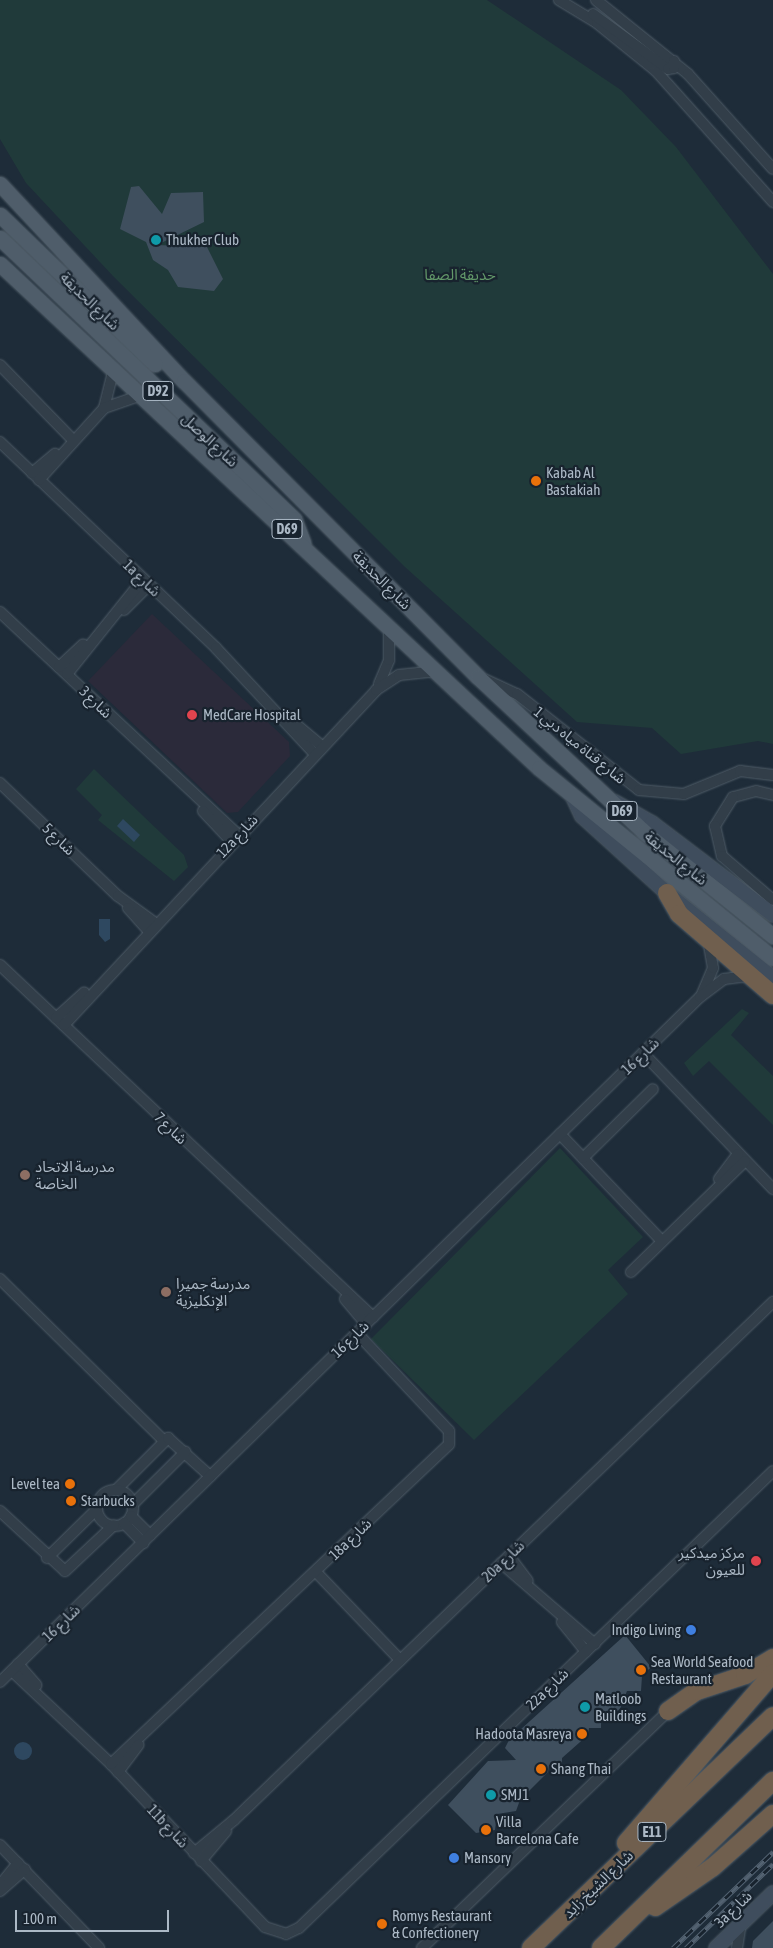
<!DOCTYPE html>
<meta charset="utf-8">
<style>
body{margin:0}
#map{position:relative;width:773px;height:1948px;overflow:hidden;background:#1e2c39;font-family:"Asap Condensed","Noto Sans Arabic",sans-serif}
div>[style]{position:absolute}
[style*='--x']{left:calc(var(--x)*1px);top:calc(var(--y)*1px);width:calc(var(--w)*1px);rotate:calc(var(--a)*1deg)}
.medical>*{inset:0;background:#2b2a3a}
.green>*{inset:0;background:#203a3a}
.water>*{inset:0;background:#2e4860}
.round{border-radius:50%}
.building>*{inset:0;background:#3f4f5e}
.roads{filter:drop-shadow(0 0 1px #4f5c67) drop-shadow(0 0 1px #4f5c67)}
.street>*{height:10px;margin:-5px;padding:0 5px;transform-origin:5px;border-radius:5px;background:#323e49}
.street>.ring{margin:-5px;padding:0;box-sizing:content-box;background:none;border:10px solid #323e49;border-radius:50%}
.secondary>*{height:14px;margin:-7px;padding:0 7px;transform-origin:7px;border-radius:7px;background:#3f4d5d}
.primary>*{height:15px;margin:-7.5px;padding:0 7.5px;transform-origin:7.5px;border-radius:7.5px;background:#4f5d6a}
.highway>*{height:18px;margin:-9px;padding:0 9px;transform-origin:9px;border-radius:9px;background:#705f4e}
.rail>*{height:5px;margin-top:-2.5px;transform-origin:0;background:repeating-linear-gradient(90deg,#18232e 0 9px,#536271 0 18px);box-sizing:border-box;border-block:1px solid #536271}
.dots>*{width:14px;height:14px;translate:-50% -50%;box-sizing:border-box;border:2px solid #18232e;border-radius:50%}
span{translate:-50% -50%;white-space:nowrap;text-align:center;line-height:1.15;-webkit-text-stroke:4.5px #18232e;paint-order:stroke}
.shield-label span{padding:1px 4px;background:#18232e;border:1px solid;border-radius:4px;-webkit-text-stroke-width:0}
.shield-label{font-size:14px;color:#acb9c6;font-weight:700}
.poi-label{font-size:15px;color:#acb9c6}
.left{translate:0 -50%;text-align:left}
.right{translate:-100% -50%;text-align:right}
.park-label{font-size:15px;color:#629869}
.street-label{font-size:15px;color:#acb9c6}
.scale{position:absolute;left:15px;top:1910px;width:154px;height:22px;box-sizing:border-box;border:2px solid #acb9c6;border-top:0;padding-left:6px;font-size:15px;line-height:18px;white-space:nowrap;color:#acb9c6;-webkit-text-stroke:4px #18232e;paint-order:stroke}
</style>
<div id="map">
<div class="medical">
<div style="clip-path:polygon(152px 614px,289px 742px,290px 756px,238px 812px,227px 813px,88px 681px)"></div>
</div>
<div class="green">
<div style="clip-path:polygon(0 0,487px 0,621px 90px,676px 147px,773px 274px,773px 744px,758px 741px,681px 754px,652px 728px,577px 722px,405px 567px,113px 276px,26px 183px,0 139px)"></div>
<div style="clip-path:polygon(94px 769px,184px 855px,188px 867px,174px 881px,98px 820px,102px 815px,76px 789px)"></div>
<div style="clip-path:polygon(742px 1009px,749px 1013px,731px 1035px,773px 1076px,773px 1125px,709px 1061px,693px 1076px,684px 1063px)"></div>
<div style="clip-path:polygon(560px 1148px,643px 1237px,608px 1270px,628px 1294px,474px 1440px,371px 1339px)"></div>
</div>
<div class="water">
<div style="clip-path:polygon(123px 819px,140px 835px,134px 842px,117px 826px)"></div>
<div style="clip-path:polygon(99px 919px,110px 919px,110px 939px,105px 942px,99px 935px)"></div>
<div class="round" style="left:14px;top:1742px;width:18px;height:18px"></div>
</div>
<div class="building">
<div style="clip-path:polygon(139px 186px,162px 214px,171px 193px,203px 192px,204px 222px,157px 245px,207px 247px,223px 279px,214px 291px,178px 287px,168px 270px,153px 260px,146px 242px,120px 229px,131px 187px)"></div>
<div style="clip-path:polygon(625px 1635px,651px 1667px,642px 1676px,641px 1691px,627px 1691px,620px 1709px,601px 1722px,601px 1728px,589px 1728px,588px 1735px,562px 1758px,562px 1765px,549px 1765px,548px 1772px,520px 1800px,516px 1811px,497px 1814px,495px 1830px,476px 1833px,448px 1805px,488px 1761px,516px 1760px,505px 1748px,509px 1740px)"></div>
<div style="clip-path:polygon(773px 1921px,773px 1948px,752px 1948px,753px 1941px)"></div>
</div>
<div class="roads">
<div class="street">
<div style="--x:559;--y:0;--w:44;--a:31.2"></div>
<div style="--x:597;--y:23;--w:76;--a:39.1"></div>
<div style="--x:656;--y:71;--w:176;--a:48.2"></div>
<div style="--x:596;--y:0;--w:118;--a:38.8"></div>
<div style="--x:688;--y:74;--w:127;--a:48.2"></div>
<div style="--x:593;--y:14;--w:93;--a:36.3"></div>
<div style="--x:668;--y:69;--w:6;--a:-9"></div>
<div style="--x:674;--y:68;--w:7;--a:-90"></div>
<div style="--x:0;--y:365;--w:105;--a:45.8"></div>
<div style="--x:104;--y:408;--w:37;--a:-76"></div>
<div style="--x:0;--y:442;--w:298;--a:43.6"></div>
<div style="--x:216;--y:648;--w:145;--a:47"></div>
<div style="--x:32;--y:473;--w:30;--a:-40"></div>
<div style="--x:39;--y:480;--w:97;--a:-47.9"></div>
<div style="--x:104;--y:408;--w:36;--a:-19"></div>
<div style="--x:124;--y:610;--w:35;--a:-45"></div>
<div style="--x:0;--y:612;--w:326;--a:43.1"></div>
<div style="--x:59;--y:667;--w:33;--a:-43"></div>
<div style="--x:67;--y:674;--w:122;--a:-51.3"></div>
<div style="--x:482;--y:678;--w:38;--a:25"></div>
<div style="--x:517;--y:694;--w:155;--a:38.2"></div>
<div style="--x:639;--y:790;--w:45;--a:5.1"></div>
<div style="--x:684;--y:794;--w:61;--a:-22.3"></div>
<div style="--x:740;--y:771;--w:33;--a:7"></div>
<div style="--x:379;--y:684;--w:26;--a:-67"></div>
<div style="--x:389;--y:660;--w:33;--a:-90"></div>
<div style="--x:292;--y:721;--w:39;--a:40"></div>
<div style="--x:0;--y:783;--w:163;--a:43.8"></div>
<div style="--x:118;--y:896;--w:46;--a:36.1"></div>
<div style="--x:773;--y:795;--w:17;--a:-167"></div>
<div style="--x:756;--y:791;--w:24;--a:165"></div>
<div style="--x:733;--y:797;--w:34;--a:122"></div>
<div style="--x:715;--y:826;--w:31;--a:77"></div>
<div style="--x:722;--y:856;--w:67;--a:40.8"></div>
<div style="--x:203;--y:811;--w:42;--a:46.9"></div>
<div style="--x:128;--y:908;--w:30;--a:48"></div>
<div style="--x:0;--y:965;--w:513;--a:43.34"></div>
<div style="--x:702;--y:994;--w:28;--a:-67"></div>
<div style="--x:713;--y:968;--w:27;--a:-100"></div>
<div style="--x:56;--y:1018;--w:38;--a:-42"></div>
<div style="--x:64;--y:1025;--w:458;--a:-47"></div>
<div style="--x:376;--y:690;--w:27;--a:-33"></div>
<div style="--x:399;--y:675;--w:36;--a:-6"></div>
<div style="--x:643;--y:1053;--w:188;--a:46.3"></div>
<div style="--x:560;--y:1134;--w:148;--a:46.4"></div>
<div style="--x:583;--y:1158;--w:98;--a:-44.6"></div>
<div style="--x:719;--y:1179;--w:31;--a:-53"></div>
<div style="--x:631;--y:1272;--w:159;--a:-44.2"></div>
<div style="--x:0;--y:1279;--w:231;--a:44.6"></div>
<div style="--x:345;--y:1299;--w:33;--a:50"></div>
<div style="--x:116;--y:1490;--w:74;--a:-45"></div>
<div style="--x:168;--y:1438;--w:57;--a:42.1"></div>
<div class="ring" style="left:97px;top:1490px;width:26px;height:26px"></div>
<div style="--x:133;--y:1504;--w:74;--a:-45"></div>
<div style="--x:0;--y:1511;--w:88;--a:42.7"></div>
<div style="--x:65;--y:1571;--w:67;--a:-43.2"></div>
<div style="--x:131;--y:1516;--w:27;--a:45"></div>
<div style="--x:124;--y:1523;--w:28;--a:46"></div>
<div style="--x:509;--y:1556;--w:31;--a:53"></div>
<div style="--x:47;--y:1558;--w:70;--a:-44.4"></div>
<div style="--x:501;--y:1563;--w:124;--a:40.8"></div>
<div style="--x:316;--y:1572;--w:122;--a:46.3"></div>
<div style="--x:562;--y:1622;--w:38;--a:51"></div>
<div style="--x:18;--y:1664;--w:28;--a:49"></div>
<div style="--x:12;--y:1671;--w:136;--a:43.2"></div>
<div style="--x:111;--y:1764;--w:224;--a:46.6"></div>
<div style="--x:265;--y:1927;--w:22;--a:18"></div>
<div style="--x:286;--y:1934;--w:14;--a:-25"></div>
<div style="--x:299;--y:1928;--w:658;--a:-43.95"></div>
<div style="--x:0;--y:1682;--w:979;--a:-44.38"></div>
<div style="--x:700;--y:997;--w:30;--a:-37"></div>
<div style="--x:724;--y:979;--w:26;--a:-7"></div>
<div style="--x:111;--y:1764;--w:465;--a:-43.4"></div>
<div style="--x:449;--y:1444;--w:13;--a:-90"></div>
<div style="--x:449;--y:1431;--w:134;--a:-133.2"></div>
<div style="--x:118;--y:1772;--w:34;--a:-53"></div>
<div style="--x:0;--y:1845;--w:143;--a:46.1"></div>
<div style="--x:194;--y:1853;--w:52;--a:-39.5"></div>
<div style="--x:234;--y:1820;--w:748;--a:-43.86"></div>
<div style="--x:201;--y:1861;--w:39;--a:-50"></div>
<div style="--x:1;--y:1884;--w:27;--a:-51"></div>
<div style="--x:0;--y:1891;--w:33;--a:-41"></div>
<div style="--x:422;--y:1948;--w:342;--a:-43.9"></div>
<div style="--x:737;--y:1948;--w:24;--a:-81"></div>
</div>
<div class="secondary">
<div style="--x:572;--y:795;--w:23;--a:65"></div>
<div style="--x:582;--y:816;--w:115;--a:42.2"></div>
<div style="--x:667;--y:893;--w:136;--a:38.7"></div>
<div style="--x:615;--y:802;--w:43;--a:29.6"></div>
<div style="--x:652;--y:823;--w:152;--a:37.2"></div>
<div style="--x:716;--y:1948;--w:79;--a:-44"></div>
</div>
<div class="primary">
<div style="--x:0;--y:184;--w:270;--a:47"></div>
<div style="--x:184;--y:381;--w:417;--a:45.2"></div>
<div style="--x:478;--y:677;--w:227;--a:43"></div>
<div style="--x:644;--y:832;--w:166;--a:38.9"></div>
<div style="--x:0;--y:215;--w:215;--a:43.9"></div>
<div style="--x:0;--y:238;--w:407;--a:43.7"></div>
<div style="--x:294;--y:519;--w:26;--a:69"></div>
<div style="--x:0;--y:264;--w:738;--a:43.08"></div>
<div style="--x:539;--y:768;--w:301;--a:39.1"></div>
</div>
<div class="highway">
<div style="--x:667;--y:893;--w:24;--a:60"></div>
<div style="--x:679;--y:914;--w:124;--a:40.8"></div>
<div style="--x:668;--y:1711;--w:35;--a:-35"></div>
<div style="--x:697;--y:1691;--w:51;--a:-18.4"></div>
<div style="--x:745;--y:1675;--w:33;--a:-31"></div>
<div style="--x:626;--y:1843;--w:225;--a:-49.1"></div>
<div style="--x:655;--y:1907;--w:70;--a:-34.6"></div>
<div style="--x:713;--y:1867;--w:80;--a:-41.5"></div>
<div style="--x:531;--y:1948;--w:335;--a:-43.8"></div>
<div style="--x:601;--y:1948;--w:240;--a:-44.2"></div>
</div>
</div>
<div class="rail">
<div style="--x:673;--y:1948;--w:139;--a:-43.8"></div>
<div style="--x:686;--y:1948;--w:121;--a:-44"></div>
</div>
<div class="dots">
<div style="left:156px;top:240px;background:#0f9aa8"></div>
<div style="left:536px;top:481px;background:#e8710a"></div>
<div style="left:192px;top:715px;background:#e0444e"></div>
<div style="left:25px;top:1175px;background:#8d6e63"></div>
<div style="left:166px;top:1292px;background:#8d6e63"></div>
<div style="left:70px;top:1484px;background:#e8710a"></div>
<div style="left:71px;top:1501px;background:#e8710a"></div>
<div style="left:756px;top:1561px;background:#e0444e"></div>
<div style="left:691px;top:1630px;background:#3f7fe0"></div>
<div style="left:641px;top:1670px;background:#e8710a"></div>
<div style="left:585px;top:1707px;background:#0f9aa8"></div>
<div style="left:582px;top:1734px;background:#e8710a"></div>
<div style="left:541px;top:1769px;background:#e8710a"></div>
<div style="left:491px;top:1795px;background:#0f9aa8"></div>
<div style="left:486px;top:1830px;background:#e8710a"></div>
<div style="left:454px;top:1858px;background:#3f7fe0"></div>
<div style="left:382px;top:1924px;background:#e8710a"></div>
</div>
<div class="shield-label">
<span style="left:158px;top:391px">D92</span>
<span style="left:287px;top:529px">D69</span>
<span style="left:622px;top:811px">D69</span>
<span style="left:652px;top:1832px">E11</span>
</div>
<div class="poi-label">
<span class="left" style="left:166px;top:240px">Thukher Club</span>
<span class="left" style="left:546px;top:481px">Kabab Al<br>Bastakiah</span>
<span class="left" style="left:203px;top:715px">MedCare Hospital</span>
<span class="left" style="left:35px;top:1175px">مدرسة الاتحاد<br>الخاصة</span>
<span class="left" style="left:176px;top:1292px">مدرسة جميرا<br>الإنكليزية</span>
<span class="right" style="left:60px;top:1484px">Level tea</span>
<span class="left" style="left:81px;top:1501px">Starbucks</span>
<span class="right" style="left:745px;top:1561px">مركز ميدكير<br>للعيون</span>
<span class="right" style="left:681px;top:1630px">Indigo Living</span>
<span class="left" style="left:651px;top:1670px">Sea World Seafood<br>Restaurant</span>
<span class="left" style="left:595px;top:1707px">Matloob<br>Buildings</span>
<span class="right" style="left:572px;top:1734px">Hadoota Masreya</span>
<span class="left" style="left:551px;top:1769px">Shang Thai</span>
<span class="left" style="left:501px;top:1795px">SMJ1</span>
<span class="left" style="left:496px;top:1830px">Villa<br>Barcelona Cafe</span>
<span class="left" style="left:464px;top:1858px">Mansory</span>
<span class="left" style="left:392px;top:1924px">Romys Restaurant<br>&amp; Confectionery</span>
</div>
<div class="park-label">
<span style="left:460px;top:275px">حديقة الصفا</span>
</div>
<div class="street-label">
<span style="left:90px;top:301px;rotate:44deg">شارع الحديقة</span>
<span style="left:210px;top:440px;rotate:43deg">شارع الوصل</span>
<span style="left:142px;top:578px;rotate:44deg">1a شارع</span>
<span style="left:382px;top:580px;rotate:45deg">شارع الحديقة</span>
<span style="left:96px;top:702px;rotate:44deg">شارع 3</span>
<span style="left:580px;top:745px;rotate:39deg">شارع قناة مياه دبي 1</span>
<span style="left:237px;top:836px;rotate:-47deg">12a شارع</span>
<span style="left:59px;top:839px;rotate:44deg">شارع 5</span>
<span style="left:676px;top:858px;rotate:39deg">شارع الحديقة</span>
<span style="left:640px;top:1056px;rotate:-44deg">شارع 16</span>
<span style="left:171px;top:1128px;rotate:44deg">شارع 7</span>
<span style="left:350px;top:1339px;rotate:-44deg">شارع 16</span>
<span style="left:350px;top:1539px;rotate:-44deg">18a شارع</span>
<span style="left:503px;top:1561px;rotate:-44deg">20a شارع</span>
<span style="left:61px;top:1623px;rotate:-44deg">شارع 16</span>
<span style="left:547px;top:1689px;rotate:-44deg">22a شارع</span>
<span style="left:168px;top:1826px;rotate:47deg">11b شارع</span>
<span style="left:598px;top:1884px;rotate:-44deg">شارع الشيخ زايد</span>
<span style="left:733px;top:1909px;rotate:-44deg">3a شارع</span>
</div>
<div class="scale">100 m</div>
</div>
